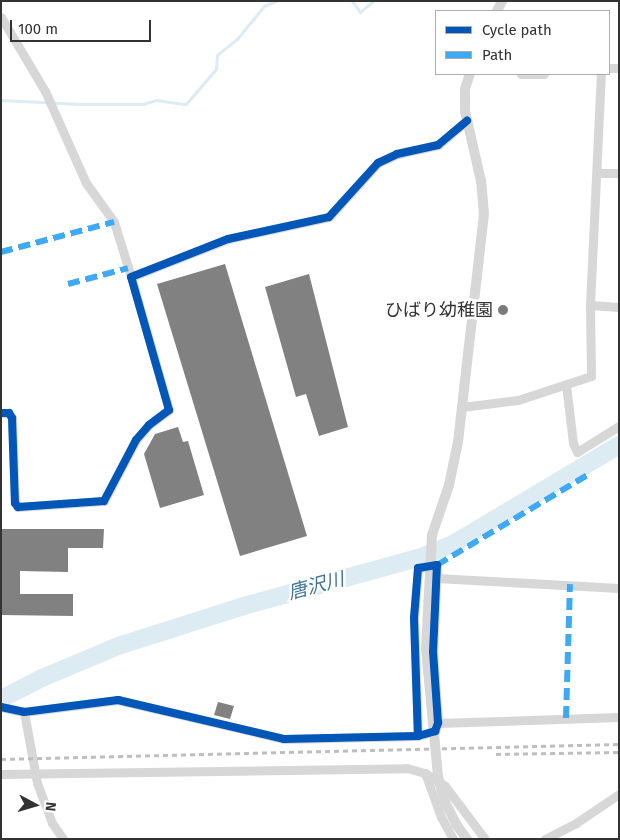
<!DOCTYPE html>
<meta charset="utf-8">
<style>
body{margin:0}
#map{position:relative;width:620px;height:840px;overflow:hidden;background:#fff;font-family:"Fira Sans","Noto Sans JP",sans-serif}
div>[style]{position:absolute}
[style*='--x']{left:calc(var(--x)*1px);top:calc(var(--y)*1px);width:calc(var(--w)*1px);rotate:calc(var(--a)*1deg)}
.stream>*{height:3px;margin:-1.5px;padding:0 1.5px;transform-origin:1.5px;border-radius:1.5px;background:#ddebf3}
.river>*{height:18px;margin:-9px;padding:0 9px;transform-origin:9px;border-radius:9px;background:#ddebf3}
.building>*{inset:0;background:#818181}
.minor>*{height:9px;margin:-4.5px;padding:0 4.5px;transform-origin:4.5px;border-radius:4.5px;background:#d7d7d7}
.tertiary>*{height:10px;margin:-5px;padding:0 5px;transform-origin:5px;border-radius:5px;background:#d7d7d7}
.rail>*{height:3px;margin-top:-1.5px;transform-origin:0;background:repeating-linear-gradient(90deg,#bebebe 0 5px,transparent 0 9px)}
.tertiary-bridge>*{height:10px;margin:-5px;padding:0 5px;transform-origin:5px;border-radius:5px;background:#d7d7d7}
.quiet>*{height:6px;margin-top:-3px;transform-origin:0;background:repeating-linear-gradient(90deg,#3fa9f5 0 12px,transparent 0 18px)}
.cycleway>*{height:8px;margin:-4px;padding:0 4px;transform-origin:4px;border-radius:4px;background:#0057b8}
.dots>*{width:14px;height:14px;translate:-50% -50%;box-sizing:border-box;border:2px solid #fff;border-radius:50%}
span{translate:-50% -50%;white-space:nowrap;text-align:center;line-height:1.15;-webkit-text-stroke:5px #fff;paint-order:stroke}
.poi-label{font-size:18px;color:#333}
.right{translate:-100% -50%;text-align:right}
.water-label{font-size:19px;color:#3f7597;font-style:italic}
.frame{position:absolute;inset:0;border:2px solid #333;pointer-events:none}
.legend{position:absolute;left:435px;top:10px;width:175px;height:65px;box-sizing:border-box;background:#fff;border:1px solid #adadad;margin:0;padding:6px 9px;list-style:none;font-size:15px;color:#333}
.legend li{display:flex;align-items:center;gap:10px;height:25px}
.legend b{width:25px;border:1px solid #adadad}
.north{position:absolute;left:10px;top:780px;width:50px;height:50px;-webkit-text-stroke:4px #fff;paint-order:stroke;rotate:96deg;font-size:14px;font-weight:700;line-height:20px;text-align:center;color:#333}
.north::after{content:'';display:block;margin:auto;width:18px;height:22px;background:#333;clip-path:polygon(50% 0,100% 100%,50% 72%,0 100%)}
.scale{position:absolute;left:10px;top:20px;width:141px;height:22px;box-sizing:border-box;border:2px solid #333;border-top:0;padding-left:6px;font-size:15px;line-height:18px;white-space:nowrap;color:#333;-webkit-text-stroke:4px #fff;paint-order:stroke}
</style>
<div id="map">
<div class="stream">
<div style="--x:352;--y:1;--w:14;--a:54"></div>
<div style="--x:360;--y:12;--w:17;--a:-40"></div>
<div style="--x:1;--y:100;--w:80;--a:2.9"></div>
<div style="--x:81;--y:104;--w:62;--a:0"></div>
<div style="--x:143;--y:104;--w:14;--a:-17"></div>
<div style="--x:156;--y:100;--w:30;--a:8"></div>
<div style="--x:186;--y:104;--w:46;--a:-49.4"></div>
<div style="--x:216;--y:69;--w:14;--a:-86"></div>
<div style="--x:217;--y:55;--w:26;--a:-39"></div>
<div style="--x:237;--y:39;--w:43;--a:-50.7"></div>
<div style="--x:264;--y:6;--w:13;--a:-23"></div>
</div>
<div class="river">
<div style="--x:1;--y:699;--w:46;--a:-27.1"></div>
<div style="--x:42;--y:678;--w:82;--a:-22.8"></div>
<div style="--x:118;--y:646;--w:135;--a:-17.6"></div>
<div style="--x:247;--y:605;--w:180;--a:-15.4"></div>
<div style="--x:421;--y:557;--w:35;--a:-22"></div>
<div style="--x:453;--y:544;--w:193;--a:-30.8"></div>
</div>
<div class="building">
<div style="clip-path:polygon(225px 264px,307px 536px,240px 556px,157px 284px)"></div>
<div style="clip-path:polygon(309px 274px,348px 427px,319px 436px,306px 394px,296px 397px,265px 287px)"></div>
<div style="clip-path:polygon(178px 427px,183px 442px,188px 441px,204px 495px,160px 508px,144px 454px,155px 434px)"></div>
<div style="clip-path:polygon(1px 529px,104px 529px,103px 548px,68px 548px,68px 572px,20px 571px,20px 594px,73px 594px,73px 616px,1px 615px)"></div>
<div style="clip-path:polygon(218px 702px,234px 706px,230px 719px,214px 715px)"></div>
</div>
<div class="minor">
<div style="--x:1;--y:17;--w:86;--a:59.3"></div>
<div style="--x:45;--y:91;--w:101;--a:66"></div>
<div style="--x:86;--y:183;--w:48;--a:54.3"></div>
<div style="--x:114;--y:222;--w:58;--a:72.8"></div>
<div style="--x:609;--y:68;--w:10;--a:0"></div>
<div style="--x:521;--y:74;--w:23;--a:0"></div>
<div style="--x:597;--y:173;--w:22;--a:0"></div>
<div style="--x:590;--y:305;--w:29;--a:4"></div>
<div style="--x:566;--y:385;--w:58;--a:83.1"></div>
<div style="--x:573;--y:443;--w:10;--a:66"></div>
<div style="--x:577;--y:452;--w:49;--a:-31.8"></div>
<div style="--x:462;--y:407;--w:56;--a:-7.1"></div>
<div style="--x:518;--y:400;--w:77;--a:-18.2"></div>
<div style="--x:591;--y:376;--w:71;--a:-90.8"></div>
<div style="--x:590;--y:305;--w:231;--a:-87.3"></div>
<div style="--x:1;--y:413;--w:8;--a:0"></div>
<div style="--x:9;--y:413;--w:6;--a:59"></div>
<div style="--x:12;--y:418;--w:85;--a:88"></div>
<div style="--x:15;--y:503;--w:5;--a:53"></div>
<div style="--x:18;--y:507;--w:86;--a:-4"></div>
<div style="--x:104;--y:501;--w:69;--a:-62.3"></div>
<div style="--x:136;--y:440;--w:20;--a:-49"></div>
<div style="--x:149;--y:425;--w:25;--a:-37"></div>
<div style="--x:169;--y:410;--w:138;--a:-105.9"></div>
<div style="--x:131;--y:277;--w:104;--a:-21.4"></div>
<div style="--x:228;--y:239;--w:103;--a:-12.3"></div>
<div style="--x:329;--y:217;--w:73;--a:-47.8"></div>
<div style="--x:378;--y:163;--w:21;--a:-25"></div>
<div style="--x:397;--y:154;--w:42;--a:-12.4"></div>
<div style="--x:438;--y:145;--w:38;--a:-40"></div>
<div style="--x:436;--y:578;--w:183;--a:3.1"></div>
<div style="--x:1;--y:707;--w:24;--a:12"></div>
<div style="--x:24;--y:712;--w:95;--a:-7.3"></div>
<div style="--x:118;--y:700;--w:171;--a:13.2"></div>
<div style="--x:284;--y:739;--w:134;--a:-1.3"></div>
<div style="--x:418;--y:736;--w:18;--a:-16"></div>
<div style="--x:435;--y:731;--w:9;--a:-69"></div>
<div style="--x:438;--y:723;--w:71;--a:-94"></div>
<div style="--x:433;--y:652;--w:87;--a:-87.4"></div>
<div style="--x:437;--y:565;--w:19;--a:171"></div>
<div style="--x:418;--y:568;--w:50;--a:94.6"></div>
<div style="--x:414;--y:618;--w:118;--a:88.1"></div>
<div style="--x:24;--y:712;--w:72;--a:79.6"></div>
<div style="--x:37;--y:783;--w:43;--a:69.4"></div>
<div style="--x:52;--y:823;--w:19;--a:55"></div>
<div style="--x:438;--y:723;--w:181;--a:-1.9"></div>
<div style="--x:425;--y:773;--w:47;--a:70"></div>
<div style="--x:441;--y:817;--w:25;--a:61"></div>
<div style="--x:1;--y:774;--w:406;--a:-0.8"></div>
<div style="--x:407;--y:768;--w:19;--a:16"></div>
<div style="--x:425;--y:773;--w:24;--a:33"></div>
<div style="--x:445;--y:786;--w:66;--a:53"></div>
<div style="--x:545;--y:839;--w:35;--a:-27"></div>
<div style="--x:576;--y:823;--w:52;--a:-34"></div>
</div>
<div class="tertiary">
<div style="--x:497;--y:11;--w:11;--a:-63"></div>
<div style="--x:426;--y:649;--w:114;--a:-87"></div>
<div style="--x:432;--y:535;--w:53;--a:-71.2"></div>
<div style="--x:449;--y:485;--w:44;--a:-78.2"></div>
<div style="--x:458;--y:442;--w:229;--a:-83.5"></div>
<div style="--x:484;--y:214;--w:33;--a:-95"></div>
<div style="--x:481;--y:181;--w:72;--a:-102.9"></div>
<div style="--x:465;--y:111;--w:22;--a:-90"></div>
<div style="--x:465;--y:89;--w:16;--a:-72"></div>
<div style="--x:456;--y:824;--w:19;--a:54"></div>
</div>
<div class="rail">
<div style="--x:496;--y:754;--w:123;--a:-0.9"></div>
<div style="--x:1;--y:759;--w:618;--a:-1.39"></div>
</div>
<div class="tertiary-bridge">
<div style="--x:426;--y:649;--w:129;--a:84.6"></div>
<div style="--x:438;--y:777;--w:26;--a:74"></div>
<div style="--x:445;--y:802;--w:25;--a:63"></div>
</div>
<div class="quiet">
<div style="--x:1;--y:252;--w:117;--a:-14.9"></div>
<div style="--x:68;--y:284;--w:62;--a:-14.9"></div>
<div style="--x:437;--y:565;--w:179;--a:-30.9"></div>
<div style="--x:566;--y:718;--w:134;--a:-88.3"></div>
</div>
<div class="cycleway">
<div style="--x:1;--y:413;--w:8;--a:0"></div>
<div style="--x:9;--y:413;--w:6;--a:59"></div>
<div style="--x:12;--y:418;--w:85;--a:88"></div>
<div style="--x:15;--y:503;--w:5;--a:53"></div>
<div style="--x:18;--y:507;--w:86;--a:-4"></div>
<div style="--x:104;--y:501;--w:69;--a:-62.3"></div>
<div style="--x:136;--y:440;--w:20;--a:-49"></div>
<div style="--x:149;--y:425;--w:25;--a:-37"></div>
<div style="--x:169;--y:410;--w:138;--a:-105.9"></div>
<div style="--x:131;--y:277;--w:104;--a:-21.4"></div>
<div style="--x:228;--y:239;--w:103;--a:-12.3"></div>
<div style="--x:329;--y:217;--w:73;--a:-47.8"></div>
<div style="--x:378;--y:163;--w:21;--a:-25"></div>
<div style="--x:397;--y:154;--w:42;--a:-12.4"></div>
<div style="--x:438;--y:145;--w:38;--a:-40"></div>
<div style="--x:1;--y:707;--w:24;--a:12"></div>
<div style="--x:24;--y:712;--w:95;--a:-7.3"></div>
<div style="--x:118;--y:700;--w:171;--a:13.2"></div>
<div style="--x:284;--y:739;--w:134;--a:-1.3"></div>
<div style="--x:418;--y:736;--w:18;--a:-16"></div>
<div style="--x:435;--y:731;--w:9;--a:-69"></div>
<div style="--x:438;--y:723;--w:71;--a:-94"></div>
<div style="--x:433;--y:652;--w:87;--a:-87.4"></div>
<div style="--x:437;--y:565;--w:19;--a:171"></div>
<div style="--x:418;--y:568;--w:50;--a:94.6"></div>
<div style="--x:414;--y:618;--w:118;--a:88.1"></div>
</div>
<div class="dots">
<div style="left:503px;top:310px;background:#7a7a7a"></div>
</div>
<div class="poi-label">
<span class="right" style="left:493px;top:310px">ひばり幼稚園</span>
</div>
<div class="water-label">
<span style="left:316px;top:586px;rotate:-15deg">唐沢川</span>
</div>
<div class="frame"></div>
<ul class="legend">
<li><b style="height:6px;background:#0057b8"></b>Cycle path</li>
<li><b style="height:6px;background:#3fa9f5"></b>Path</li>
</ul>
<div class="north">N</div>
<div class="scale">100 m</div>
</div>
